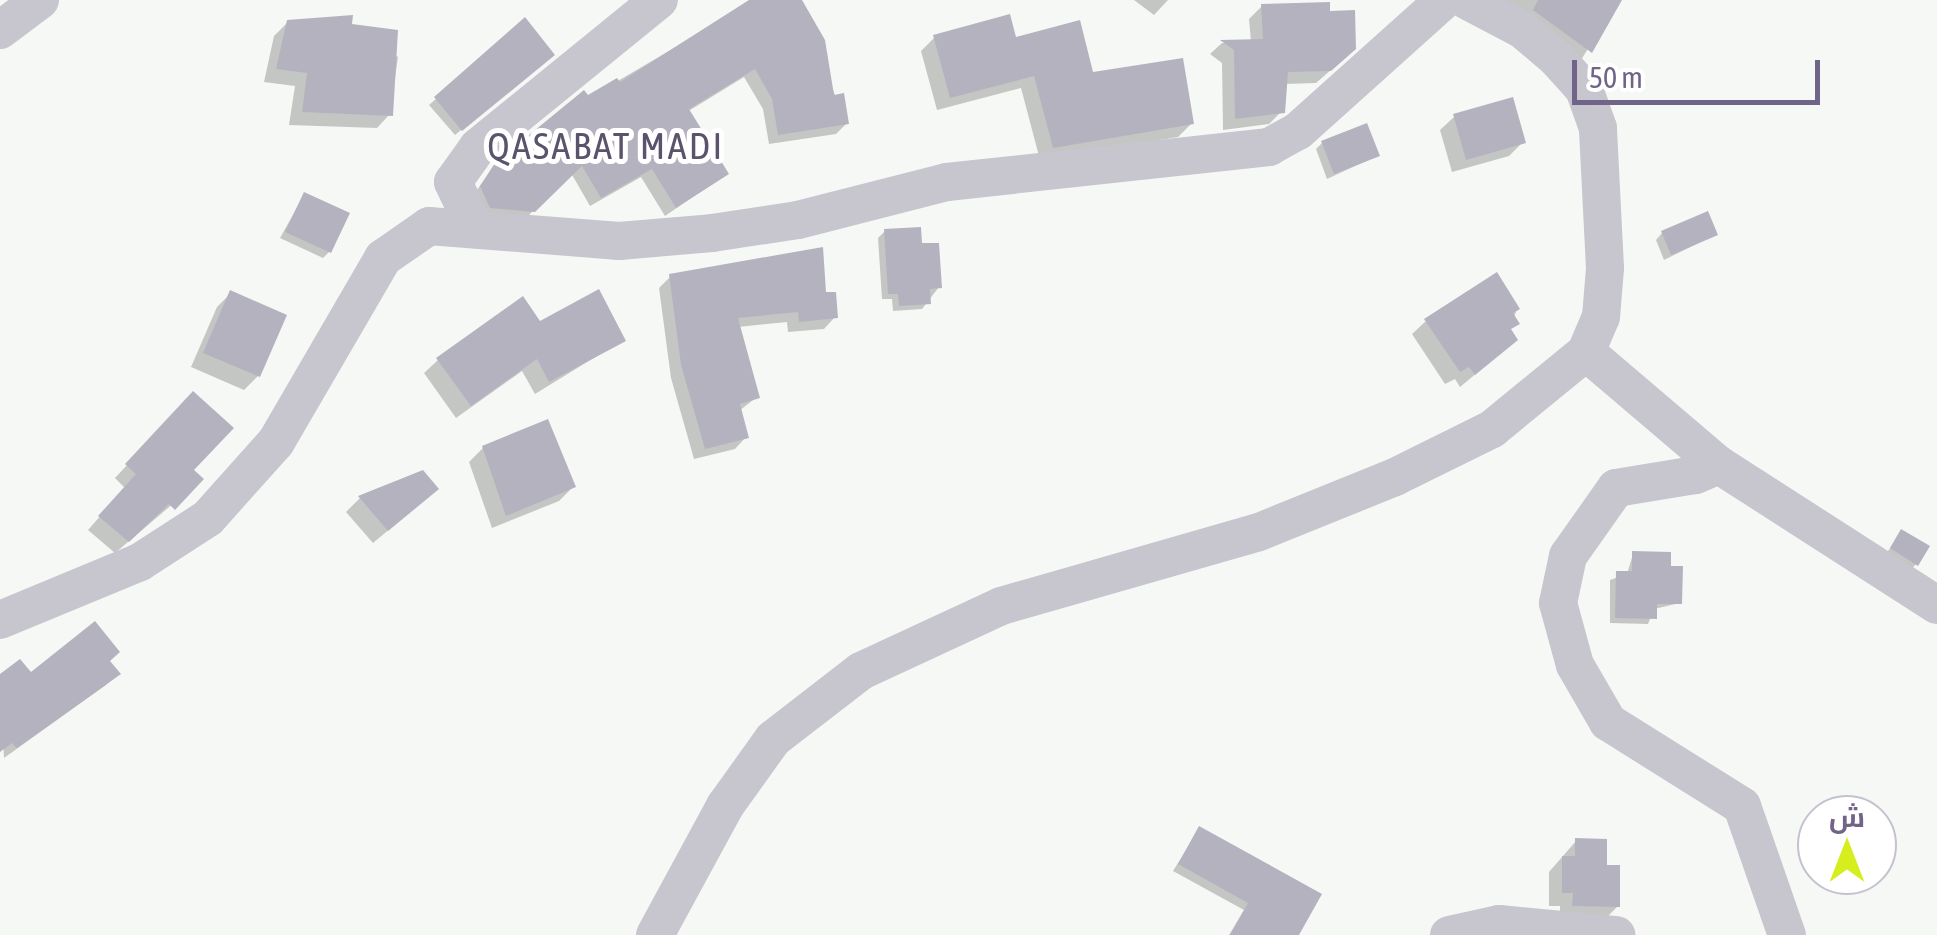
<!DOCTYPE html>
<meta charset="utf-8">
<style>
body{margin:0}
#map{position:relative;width:1937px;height:935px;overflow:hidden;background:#f5f8f5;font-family:"Asap Condensed",Cairo,sans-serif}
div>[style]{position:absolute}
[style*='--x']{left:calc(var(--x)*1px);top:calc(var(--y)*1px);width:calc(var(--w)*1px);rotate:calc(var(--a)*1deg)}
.shadow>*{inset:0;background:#0003}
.building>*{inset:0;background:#b5b2bf}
.street>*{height:38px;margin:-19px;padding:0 19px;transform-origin:19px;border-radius:19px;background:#c7c5cd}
span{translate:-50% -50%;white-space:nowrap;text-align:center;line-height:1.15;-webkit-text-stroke:10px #fff;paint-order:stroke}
.quarter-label{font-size:38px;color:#5b536c;letter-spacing:2.5px}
.north{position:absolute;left:1797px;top:795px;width:100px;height:100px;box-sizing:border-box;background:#fff;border:2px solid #c6c1cf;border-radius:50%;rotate:0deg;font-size:28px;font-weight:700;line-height:40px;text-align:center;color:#706588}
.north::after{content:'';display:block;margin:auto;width:35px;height:45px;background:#d7ee1e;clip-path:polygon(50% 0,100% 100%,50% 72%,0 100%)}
.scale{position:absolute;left:1572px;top:60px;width:248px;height:45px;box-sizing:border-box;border:5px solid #706588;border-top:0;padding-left:12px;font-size:30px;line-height:35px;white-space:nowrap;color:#706588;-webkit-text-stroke:8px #fff;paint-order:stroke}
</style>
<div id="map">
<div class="shadow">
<div style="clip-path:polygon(756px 0,799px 0,846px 124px,836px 134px,769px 144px,763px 109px,744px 77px,687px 112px,726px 174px,665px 216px,641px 177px,590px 206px,571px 173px,523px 221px,480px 217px,471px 198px,496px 164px,587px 99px)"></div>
<div style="clip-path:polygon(1134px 0,1168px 0,1154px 15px)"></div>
<div style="clip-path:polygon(1477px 0,1619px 0,1579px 63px)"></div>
<div style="clip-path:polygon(1262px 6px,1340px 62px,1316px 83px,1285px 84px,1282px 111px,1269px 124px,1223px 130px,1222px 63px,1210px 54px,1222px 43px,1251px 42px,1249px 19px)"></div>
<div style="clip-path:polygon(525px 21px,546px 61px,455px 135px,429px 105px)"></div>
<div style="clip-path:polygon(288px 22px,350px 26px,398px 57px,390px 114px,377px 128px,289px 125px,295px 86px,264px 82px,274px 36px)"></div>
<div style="clip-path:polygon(935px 37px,1015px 40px,1192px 123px,1178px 137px,1040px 160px,1021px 88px,937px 110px,921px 51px)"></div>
<div style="clip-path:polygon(1454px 117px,1523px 142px,1509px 156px,1452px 172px,1440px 130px)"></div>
<div style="clip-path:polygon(1322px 143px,1377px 156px,1327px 179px,1316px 149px)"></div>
<div style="clip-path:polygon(304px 195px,329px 252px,323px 258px,280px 238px)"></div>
<div style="clip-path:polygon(885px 231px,920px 246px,939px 287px,922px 309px,893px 311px,892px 299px,882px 299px,878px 238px)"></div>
<div style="clip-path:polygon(1662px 233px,1715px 235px,1664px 260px,1656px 240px)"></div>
<div style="clip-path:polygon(670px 277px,824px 295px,835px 317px,824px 329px,788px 332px,787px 322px,738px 327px,757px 397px,739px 411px,746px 437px,735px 449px,694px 459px,671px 378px,659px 288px)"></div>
<div style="clip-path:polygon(231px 293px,258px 376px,244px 390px,191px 367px,217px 307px)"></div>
<div style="clip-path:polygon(1517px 309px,1501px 353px,1460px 387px,1455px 379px,1445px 384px,1412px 334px,1426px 321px)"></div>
<div style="clip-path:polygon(539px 324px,623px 340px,535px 394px,522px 371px,456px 418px,424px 373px,438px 360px)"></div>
<div style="clip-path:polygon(181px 407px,188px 491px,115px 553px,88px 530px,125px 488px,115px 478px)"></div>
<div style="clip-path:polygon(483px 448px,573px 487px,559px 501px,492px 528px,469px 462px)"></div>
<div style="clip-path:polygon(422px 473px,422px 502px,373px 543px,346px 512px,360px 498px)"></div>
<div style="clip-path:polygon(1902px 532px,1916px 564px,1910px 571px,1885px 555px)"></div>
<div style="clip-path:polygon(1633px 554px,1668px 568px,1680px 603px,1654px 609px,1648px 624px,1610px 623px,1610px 580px,1627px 574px)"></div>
<div style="clip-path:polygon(107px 662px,117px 674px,106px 685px,4px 758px,0 678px)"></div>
<div style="clip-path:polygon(1199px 829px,1296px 935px,1229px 935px,1244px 910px,1173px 871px)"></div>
<div style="clip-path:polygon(1576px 841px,1604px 867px,1618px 906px,1604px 920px,1560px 919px,1560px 906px,1549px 906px,1549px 872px)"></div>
</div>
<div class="building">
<div style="clip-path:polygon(749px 0,802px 0,825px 40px,834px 95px,844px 93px,849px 124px,778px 135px,772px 99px,755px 69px,689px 109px,729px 174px,676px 208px,652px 169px,601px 198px,582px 166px,535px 212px,490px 208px,480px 186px,495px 163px,584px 90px,588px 95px,617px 78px,620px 82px)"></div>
<div style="clip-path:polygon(1538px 0,1622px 0,1592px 53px,1533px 10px)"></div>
<div style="clip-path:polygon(1330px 2px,1330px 11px,1355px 10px,1356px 49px,1331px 71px,1288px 72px,1285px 113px,1235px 119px,1234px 50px,1220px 40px,1263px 39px,1261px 4px)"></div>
<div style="clip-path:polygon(1010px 14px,1016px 37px,1080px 20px,1093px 72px,1183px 58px,1194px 124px,1053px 148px,1034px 76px,950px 98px,933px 35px)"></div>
<div style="clip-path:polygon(353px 15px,352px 24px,398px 30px,393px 116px,302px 112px,307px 73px,276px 69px,287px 20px)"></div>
<div style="clip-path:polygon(525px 17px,555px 55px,462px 131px,434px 97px)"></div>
<div style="clip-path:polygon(1513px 97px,1526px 143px,1466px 160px,1453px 114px)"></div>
<div style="clip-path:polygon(1367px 123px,1380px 156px,1334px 174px,1321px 141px)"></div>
<div style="clip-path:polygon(304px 192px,350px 213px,331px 253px,285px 232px)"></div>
<div style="clip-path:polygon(1708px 211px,1718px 235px,1671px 255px,1661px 231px)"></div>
<div style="clip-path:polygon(921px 227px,922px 243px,939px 243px,942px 288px,930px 289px,931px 304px,899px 306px,898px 294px,888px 294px,884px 229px)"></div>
<div style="clip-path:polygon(823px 247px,826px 292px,836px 292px,838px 318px,799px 322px,798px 312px,738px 318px,760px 398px,740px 404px,749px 438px,705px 449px,681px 365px,669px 274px)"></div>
<div style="clip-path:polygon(1497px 272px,1520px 309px,1513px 313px,1520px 324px,1511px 329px,1518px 340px,1475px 375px,1469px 367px,1460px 372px,1424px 319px)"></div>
<div style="clip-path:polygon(599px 289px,626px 341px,549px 382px,537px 359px,471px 406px,436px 358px,523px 296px,540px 321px)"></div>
<div style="clip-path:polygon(230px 290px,287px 315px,260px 377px,203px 353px)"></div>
<div style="clip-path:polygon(193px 391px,234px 428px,194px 470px,204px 479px,175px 510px,169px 504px,129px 542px,98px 516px,136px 474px,125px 464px)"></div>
<div style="clip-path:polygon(548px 419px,576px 487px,506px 516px,482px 446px)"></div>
<div style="clip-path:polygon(423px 470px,439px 489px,388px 531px,358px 496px)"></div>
<div style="clip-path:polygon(1901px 529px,1930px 546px,1918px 566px,1890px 548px)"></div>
<div style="clip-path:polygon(1632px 551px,1671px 552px,1671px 566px,1683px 566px,1682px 604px,1657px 604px,1657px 619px,1615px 618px,1616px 571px,1632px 571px)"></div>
<div style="clip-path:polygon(95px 621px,120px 652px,110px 661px,121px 674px,17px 748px,12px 743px,0 752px,0 674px,20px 659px,31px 672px)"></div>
<div style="clip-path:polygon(1199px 826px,1322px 894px,1299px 935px,1230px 935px,1248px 903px,1178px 864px)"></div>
<div style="clip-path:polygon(1575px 838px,1607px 839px,1607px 865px,1620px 865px,1620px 907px,1572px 906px,1573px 893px,1562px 893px,1562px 856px,1575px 856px)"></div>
</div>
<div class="street">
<div style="--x:0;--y:30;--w:50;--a:-36.9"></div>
<div style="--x:475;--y:229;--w:52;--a:-115.1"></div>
<div style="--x:453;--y:182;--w:43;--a:-54.5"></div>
<div style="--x:478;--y:147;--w:233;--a:-39.1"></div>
<div style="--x:1586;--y:352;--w:175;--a:40.4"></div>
<div style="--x:1719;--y:465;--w:259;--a:32.7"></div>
<div style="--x:1719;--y:465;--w:26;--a:157"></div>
<div style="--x:1695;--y:475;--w:80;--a:170.7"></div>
<div style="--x:1616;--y:488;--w:83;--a:125.2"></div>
<div style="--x:1568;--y:556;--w:48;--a:102"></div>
<div style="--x:1558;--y:603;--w:64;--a:74.7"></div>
<div style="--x:1575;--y:665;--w:66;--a:59.9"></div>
<div style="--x:1608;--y:722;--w:158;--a:32.1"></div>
<div style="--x:1742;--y:806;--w:137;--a:70.8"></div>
<div style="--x:0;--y:620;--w:152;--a:-22.5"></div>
<div style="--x:140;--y:562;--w:81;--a:-32.9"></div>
<div style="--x:208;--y:518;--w:102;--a:-48.2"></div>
<div style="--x:276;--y:442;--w:213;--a:-59.8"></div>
<div style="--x:383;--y:258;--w:56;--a:-34.8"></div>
<div style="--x:429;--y:226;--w:191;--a:4.5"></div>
<div style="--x:619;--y:241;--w:93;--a:-4.9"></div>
<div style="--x:712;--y:233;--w:87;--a:-8.6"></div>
<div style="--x:798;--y:220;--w:154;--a:-14.3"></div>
<div style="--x:947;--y:182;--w:324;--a:-6.2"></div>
<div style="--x:1269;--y:147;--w:33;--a:-29"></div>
<div style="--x:1298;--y:131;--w:196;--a:-41.9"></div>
<div style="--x:655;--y:935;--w:147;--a:-61.5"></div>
<div style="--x:725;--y:806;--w:82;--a:-54.4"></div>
<div style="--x:773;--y:739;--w:111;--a:-37.7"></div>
<div style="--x:861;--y:671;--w:154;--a:-24.9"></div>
<div style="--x:1001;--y:606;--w:268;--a:-16"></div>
<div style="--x:1259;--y:532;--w:147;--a:-22"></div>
<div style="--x:1395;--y:477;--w:108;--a:-26.3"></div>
<div style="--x:1492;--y:429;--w:122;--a:-39.3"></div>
<div style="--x:1586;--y:352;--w:38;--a:-67"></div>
<div style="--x:1601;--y:317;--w:49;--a:-85.3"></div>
<div style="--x:1605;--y:268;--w:140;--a:-92.9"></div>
<div style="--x:1598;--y:128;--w:41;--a:-109.7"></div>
<div style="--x:1584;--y:89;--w:42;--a:-132.1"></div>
<div style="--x:1556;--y:58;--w:43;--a:-139.7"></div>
<div style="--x:1523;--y:30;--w:64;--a:-152.2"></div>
<div style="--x:1449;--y:935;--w:51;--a:-12.4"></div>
<div style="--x:1499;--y:924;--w:118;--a:5.4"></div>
</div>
<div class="quarter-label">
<span style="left:606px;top:146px">QASABAT MADI</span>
</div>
<div class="north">ش</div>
<div class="scale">50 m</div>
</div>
